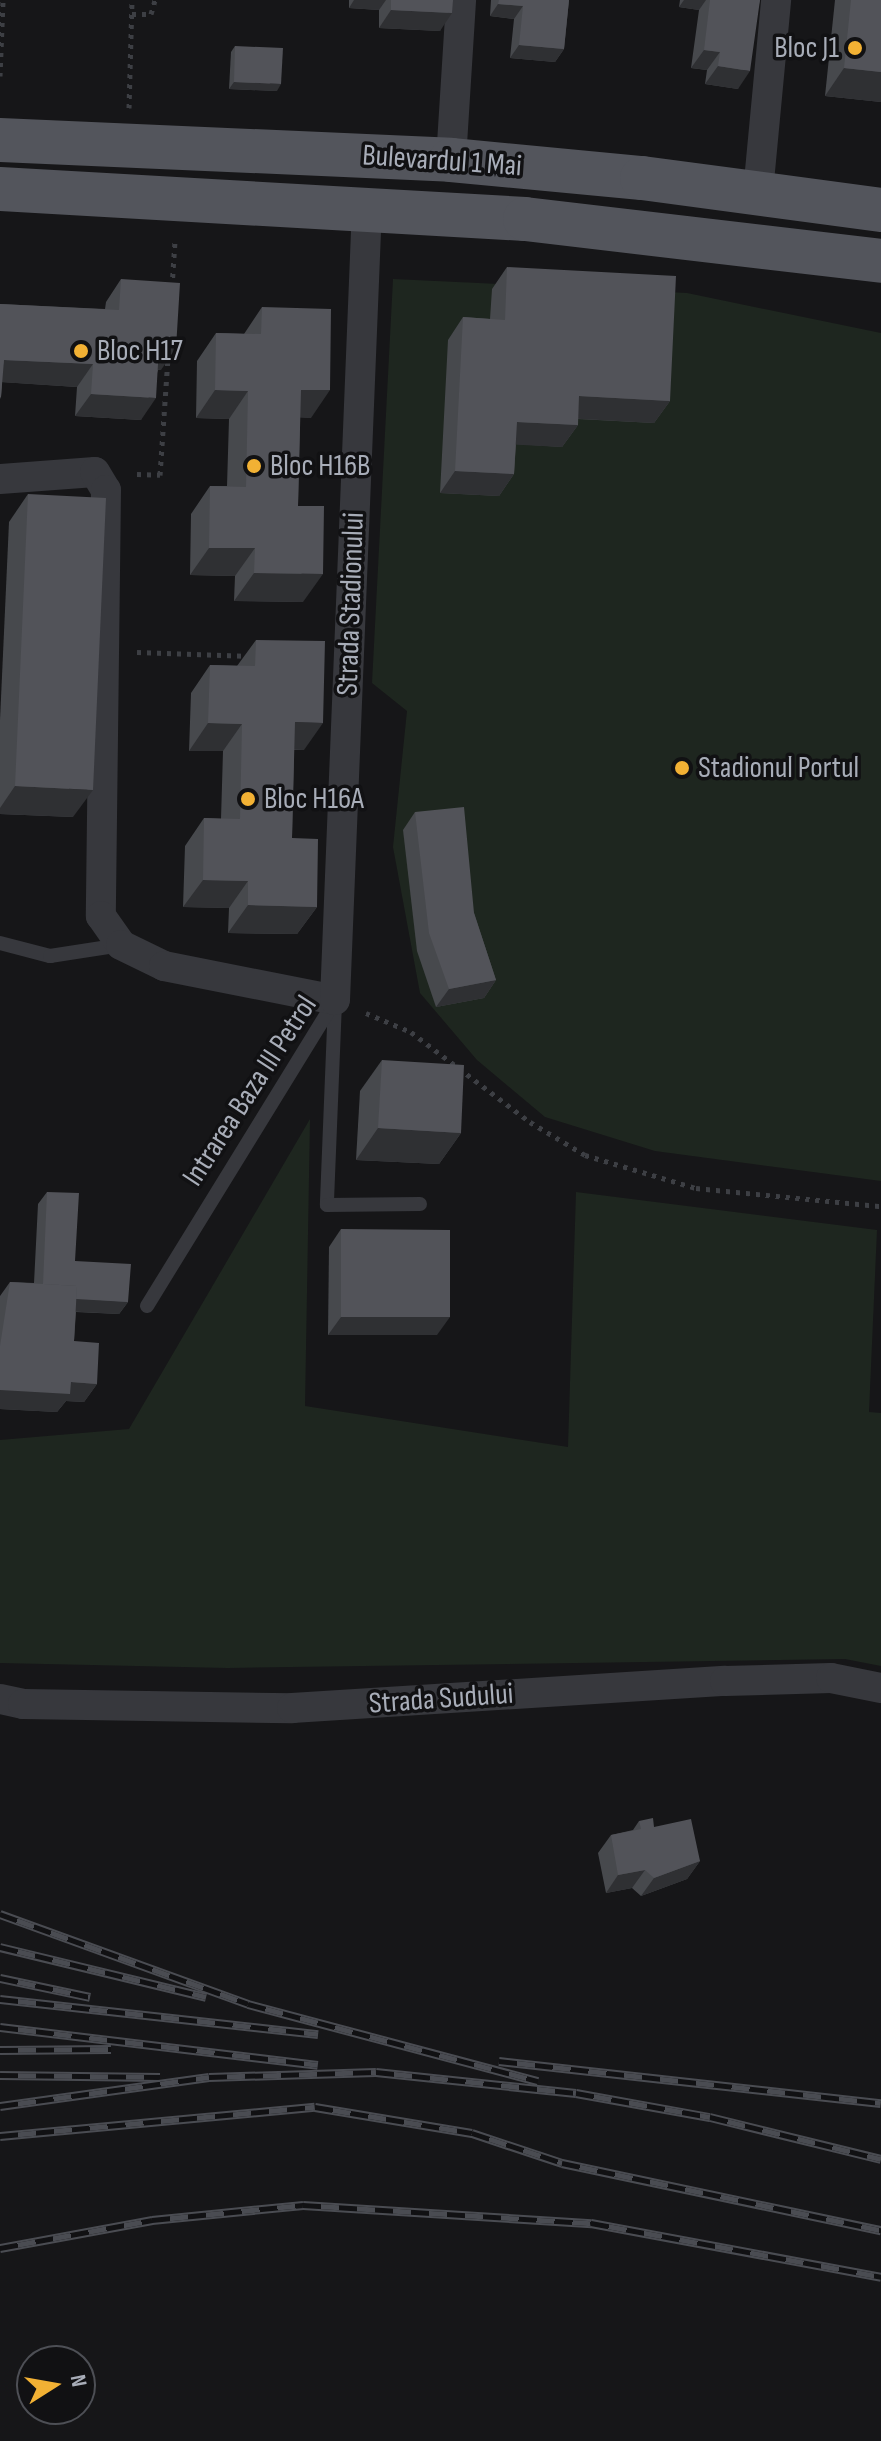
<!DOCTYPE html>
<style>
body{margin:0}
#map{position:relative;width:881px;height:2441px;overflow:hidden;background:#161618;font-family:"Sofia Sans Condensed",sans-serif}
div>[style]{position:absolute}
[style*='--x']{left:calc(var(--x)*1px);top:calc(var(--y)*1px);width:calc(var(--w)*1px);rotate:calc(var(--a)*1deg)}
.green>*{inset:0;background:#1e261f}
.path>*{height:5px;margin-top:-2.5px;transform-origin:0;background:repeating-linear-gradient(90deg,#3d3f44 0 4px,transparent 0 10px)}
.lane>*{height:14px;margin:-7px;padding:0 7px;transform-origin:7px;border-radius:7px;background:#37383d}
.street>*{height:30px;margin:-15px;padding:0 15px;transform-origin:15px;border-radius:15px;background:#37383d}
.primary>*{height:44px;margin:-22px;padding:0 22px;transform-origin:22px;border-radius:22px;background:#53555c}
.rail>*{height:9px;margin-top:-4.5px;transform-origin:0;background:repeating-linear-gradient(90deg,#111113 0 18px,#4a4c52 0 36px);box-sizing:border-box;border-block:2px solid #4a4c52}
.wall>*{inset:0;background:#47494d}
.shaded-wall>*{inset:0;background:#2f3033}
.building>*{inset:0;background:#525359}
.dots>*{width:22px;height:22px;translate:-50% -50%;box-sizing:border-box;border:4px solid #111113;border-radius:50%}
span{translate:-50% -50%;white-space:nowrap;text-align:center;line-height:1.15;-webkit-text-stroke:7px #111113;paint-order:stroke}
.poi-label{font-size:30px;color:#a8adb8}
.right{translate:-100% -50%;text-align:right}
.left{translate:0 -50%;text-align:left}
.street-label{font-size:30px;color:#a8adb8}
.north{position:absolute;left:16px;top:2345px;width:80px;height:80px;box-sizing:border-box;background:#111113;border:2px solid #4d4f55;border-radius:50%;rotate:79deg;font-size:22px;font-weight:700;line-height:32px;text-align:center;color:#a8adb8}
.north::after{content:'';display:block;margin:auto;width:28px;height:36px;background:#f2b134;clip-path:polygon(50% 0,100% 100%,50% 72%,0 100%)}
</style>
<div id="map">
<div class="green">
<div style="clip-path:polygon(393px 279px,687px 293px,881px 333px,881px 1181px,655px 1151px,545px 1117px,477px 1060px,420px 993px,393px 847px,407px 711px,372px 683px)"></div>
<div style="clip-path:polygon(310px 1119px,305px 1406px,568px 1447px,576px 1192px,877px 1230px,869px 1412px,881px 1413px,881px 1666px,845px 1659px,228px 1668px,0 1663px,0 1440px,129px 1429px)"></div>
</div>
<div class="path">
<div style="--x:132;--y:14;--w:19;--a:0"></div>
<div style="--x:151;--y:14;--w:15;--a:-74"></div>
<div style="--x:0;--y:76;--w:76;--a:-87.7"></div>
<div style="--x:129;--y:108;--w:108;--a:-88.4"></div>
<div style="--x:172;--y:287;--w:47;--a:-86.3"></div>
<div style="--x:137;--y:474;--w:23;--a:2"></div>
<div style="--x:160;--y:475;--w:118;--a:-86.1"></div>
<div style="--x:137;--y:652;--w:114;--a:2"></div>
<div style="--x:366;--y:1013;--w:49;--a:22.9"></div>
<div style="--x:411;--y:1032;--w:149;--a:37.1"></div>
<div style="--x:530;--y:1122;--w:64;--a:31"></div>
<div style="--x:585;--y:1155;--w:116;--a:16.6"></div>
<div style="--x:696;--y:1188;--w:186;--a:5.6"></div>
</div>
<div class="lane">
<div style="--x:0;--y:943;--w:52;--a:14.6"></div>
<div style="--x:50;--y:956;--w:72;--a:-8.8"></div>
<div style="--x:335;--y:1002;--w:203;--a:92.3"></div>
<div style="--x:327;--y:1205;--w:93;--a:-0.6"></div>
<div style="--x:147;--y:1306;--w:359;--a:-58.4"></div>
</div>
<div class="street">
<div style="--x:451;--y:160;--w:160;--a:-86.4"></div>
<div style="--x:758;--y:192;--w:193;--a:-84.6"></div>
<div style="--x:0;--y:479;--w:95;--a:-4.2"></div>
<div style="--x:95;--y:472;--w:21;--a:59"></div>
<div style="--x:106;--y:490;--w:426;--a:90.7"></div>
<div style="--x:101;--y:916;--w:35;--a:55"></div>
<div style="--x:121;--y:945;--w:48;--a:26"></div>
<div style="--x:164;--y:966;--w:174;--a:11.2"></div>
<div style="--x:335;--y:1000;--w:793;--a:-87.69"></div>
<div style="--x:0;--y:1699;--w:24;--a:12"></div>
<div style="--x:23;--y:1704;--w:269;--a:0.9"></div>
<div style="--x:292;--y:1708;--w:434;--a:-3.6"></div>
<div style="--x:725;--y:1681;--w:106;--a:-1.6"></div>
<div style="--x:831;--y:1678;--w:51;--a:11.3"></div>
</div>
<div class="primary">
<div style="--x:0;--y:140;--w:451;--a:2.5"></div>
<div style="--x:451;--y:160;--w:192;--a:5.4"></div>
<div style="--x:642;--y:178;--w:241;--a:7.6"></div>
<div style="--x:0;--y:189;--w:526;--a:3.27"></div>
<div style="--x:525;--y:219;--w:358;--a:6.7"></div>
</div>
<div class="rail">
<div style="--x:0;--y:1914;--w:264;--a:19.9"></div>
<div style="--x:248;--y:2004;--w:300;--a:14.9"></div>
<div style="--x:0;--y:1947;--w:212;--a:13.6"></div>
<div style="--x:0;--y:1978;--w:92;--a:11.9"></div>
<div style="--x:0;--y:1999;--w:320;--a:6.3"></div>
<div style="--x:0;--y:2027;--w:320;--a:6.8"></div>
<div style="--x:0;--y:2050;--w:111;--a:-0.5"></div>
<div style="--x:499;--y:2061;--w:384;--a:6.3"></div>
<div style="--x:0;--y:2075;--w:160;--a:0.7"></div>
<div style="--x:0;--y:2106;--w:211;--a:-7.9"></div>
<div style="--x:209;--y:2077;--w:167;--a:-1.7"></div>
<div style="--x:376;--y:2072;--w:201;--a:6"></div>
<div style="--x:576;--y:2093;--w:136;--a:10.2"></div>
<div style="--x:710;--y:2117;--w:176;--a:13.8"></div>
<div style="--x:0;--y:2136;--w:316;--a:-5.3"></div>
<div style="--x:315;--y:2107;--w:159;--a:9.4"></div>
<div style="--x:472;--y:2133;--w:95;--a:18.4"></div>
<div style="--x:562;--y:2163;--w:326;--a:11.9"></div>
<div style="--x:0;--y:2248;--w:155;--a:-10.4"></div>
<div style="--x:152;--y:2220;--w:152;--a:-5.7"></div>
<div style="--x:303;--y:2205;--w:289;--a:3.6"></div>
<div style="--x:591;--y:2223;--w:295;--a:10.5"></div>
</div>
<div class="wall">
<div style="clip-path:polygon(349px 0,453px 0,440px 31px,379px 28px,379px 10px,349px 8px)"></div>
<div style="clip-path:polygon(491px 0,569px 0,564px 49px,555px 62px,510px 58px,514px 19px,490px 16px)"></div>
<div style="clip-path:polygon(680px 0,760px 0,738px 89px,705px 84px,707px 70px,691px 68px,699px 10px,679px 7px)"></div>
<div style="clip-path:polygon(835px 0,881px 0,881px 102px,825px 96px)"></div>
<div style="clip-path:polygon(235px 46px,277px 91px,229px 89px,231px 52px)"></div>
<div style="clip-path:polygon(507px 267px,670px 401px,654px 423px,578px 419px,578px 425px,562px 447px,516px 444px,514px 474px,499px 496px,440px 493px,448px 340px,463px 317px,490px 319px,492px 289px)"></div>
<div style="clip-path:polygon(121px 279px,161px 370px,158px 370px,141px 420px,75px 416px,77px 387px,2px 382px,1px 397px,0 399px,0 304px,105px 309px,106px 302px)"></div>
<div style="clip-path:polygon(262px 307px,311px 418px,300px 417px,298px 506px,303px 602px,234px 601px,235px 576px,190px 575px,191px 514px,210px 486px,227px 486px,229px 419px,196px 418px,197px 361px,216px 333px,244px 334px)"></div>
<div style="clip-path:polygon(28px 494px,73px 817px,0 814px,0 720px,9px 522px)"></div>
<div style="clip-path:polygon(256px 640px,304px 750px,294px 750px,292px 838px,317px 907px,297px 934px,228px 933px,229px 908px,183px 907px,185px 846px,204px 818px,221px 819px,223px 751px,189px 751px,191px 693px,210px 665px,237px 666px)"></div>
<div style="clip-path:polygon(415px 812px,474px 913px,496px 980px,484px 998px,436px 1007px,417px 951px,403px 830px)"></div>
<div style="clip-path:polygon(382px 1060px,461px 1133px,439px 1164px,356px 1160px,360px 1091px)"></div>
<div style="clip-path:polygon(47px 1192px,75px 1261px,128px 1302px,119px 1314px,76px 1312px,74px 1341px,97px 1384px,84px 1402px,66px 1401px,57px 1412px,0 1409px,0 1296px,10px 1282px,34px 1283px,38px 1204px)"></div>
<div style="clip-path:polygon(341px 1229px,437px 1335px,328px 1335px,329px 1247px)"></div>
<div style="clip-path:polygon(639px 1821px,654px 1827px,700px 1861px,687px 1879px,641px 1896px,632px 1888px,606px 1893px,598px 1853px,611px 1835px,633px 1830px)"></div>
</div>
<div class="shaded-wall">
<div style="clip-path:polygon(354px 0,386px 0,379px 10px,349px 8px)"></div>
<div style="clip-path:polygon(684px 0,706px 0,699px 10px,679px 7px)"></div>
<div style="clip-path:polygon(498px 4px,523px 6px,514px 19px,490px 16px)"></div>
<div style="clip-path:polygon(391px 10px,452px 13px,440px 31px,379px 28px)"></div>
<div style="clip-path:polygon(519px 45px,564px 49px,555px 62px,510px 58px)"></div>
<div style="clip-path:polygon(704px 50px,720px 52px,707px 70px,691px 68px)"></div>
<div style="clip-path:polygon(718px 66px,750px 71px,738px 89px,705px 84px)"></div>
<div style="clip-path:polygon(844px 68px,881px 72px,881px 102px,825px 96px)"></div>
<div style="clip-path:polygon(234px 82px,281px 84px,277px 91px,229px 89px)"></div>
<div style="clip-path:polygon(159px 347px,176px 348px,161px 370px,144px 369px)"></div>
<div style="clip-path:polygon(4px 360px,93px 364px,77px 387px,0 382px)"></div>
<div style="clip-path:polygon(215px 390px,248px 391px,229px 419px,196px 418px)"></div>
<div style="clip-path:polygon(301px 390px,330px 390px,311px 418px,282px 417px)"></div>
<div style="clip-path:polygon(91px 394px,156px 398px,141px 420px,75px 416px)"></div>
<div style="clip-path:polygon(579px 396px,670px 401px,654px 423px,564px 418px)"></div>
<div style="clip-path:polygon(517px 422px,578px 425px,562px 447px,502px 444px)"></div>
<div style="clip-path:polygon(455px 471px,514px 474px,499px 496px,440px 493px)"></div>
<div style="clip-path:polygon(209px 548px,255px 548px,235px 576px,190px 575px)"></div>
<div style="clip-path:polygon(254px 573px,323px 574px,303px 602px,234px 601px)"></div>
<div style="clip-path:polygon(295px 722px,323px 723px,304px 750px,275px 749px)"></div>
<div style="clip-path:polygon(208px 723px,242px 724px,223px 751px,189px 751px)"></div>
<div style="clip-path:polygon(15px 786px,93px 790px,73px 817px,0 814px,0 808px)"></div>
<div style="clip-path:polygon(203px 880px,248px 881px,229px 908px,183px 907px)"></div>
<div style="clip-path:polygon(248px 905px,317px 907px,297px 934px,228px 933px)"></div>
<div style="clip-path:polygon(496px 980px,484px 998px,436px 1007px,449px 989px)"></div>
<div style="clip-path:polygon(378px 1128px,461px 1133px,439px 1164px,356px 1160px)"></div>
<div style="clip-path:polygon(73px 1298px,128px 1302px,119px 1314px,64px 1311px)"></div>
<div style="clip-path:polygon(341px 1317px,450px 1317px,437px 1335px,328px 1335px)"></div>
<div style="clip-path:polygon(71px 1382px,97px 1384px,84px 1402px,66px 1401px,57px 1412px,0 1409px,0 1390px)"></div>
<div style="clip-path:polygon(700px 1861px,687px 1879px,641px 1896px,654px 1878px)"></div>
<div style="clip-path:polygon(645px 1870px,632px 1888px,606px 1893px,618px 1875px)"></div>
</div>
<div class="building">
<div style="clip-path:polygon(391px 0,453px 0,452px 13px,391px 10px)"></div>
<div style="clip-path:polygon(499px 0,569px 0,564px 49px,519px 45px,523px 6px,498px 4px)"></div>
<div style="clip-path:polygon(710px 0,760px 0,750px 71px,718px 66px,720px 52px,704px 50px)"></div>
<div style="clip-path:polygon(851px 0,881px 0,881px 72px,844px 68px)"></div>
<div style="clip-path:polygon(235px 46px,283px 48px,281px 84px,234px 82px)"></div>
<div style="clip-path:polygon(507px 267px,676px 276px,670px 401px,579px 396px,578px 425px,517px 422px,514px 474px,455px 471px,463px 317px,505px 320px)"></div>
<div style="clip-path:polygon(121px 279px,180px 283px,176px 348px,159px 347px,156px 398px,91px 394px,93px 364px,4px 360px,1px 397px,0 397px,0 304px,119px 310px)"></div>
<div style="clip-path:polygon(262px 307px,331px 309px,330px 390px,301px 390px,298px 506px,324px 506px,323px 574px,254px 573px,255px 548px,209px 548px,210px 486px,246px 487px,248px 391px,215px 390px,216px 333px,261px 334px)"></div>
<div style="clip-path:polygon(28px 494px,106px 498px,93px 790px,15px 786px)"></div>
<div style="clip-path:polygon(256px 640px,325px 641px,323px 723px,295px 722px,292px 838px,318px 839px,317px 907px,248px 905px,248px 881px,203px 880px,204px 818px,240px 819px,242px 724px,208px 723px,210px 665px,255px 666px)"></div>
<div style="clip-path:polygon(464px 807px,474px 913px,496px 980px,449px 989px,429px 933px,415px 812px)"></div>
<div style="clip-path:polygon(382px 1060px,464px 1065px,461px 1133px,378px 1128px)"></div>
<div style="clip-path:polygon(47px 1192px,79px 1193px,75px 1261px,131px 1264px,128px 1302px,76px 1299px,77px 1286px,43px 1284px)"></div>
<div style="clip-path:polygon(341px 1229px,450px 1230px,450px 1317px,341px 1317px)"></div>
<div style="clip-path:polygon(10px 1282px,77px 1286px,74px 1341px,99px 1343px,97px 1384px,71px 1382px,70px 1394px,0 1390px,0 1346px)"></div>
<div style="clip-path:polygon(653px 1818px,654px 1827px,691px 1819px,700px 1861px,654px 1878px,645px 1870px,618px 1875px,611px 1835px,641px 1829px,639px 1821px)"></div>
</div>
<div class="dots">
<div style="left:855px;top:48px;background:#f2b134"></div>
<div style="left:81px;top:351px;background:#f2b134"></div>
<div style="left:254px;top:466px;background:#f2b134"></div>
<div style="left:682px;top:768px;background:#f2b134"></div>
<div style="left:248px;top:799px;background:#f2b134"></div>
</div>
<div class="poi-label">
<span class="right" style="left:839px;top:48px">Bloc J1</span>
<span class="left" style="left:97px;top:351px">Bloc H17</span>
<span class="left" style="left:270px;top:466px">Bloc H16B</span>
<span class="left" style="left:698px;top:768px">Stadionul Portul</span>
<span class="left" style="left:264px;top:799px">Bloc H16A</span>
</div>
<div class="street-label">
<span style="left:442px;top:161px;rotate:4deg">Bulevardul 1 Mai</span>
<span style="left:351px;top:604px;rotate:-88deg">Strada Stadionului</span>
<span style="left:250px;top:1091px;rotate:-57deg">Intrarea Baza III Petrol</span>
<span style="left:441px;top:1699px;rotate:-4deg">Strada Sudului</span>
</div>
<div class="north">N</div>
</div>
